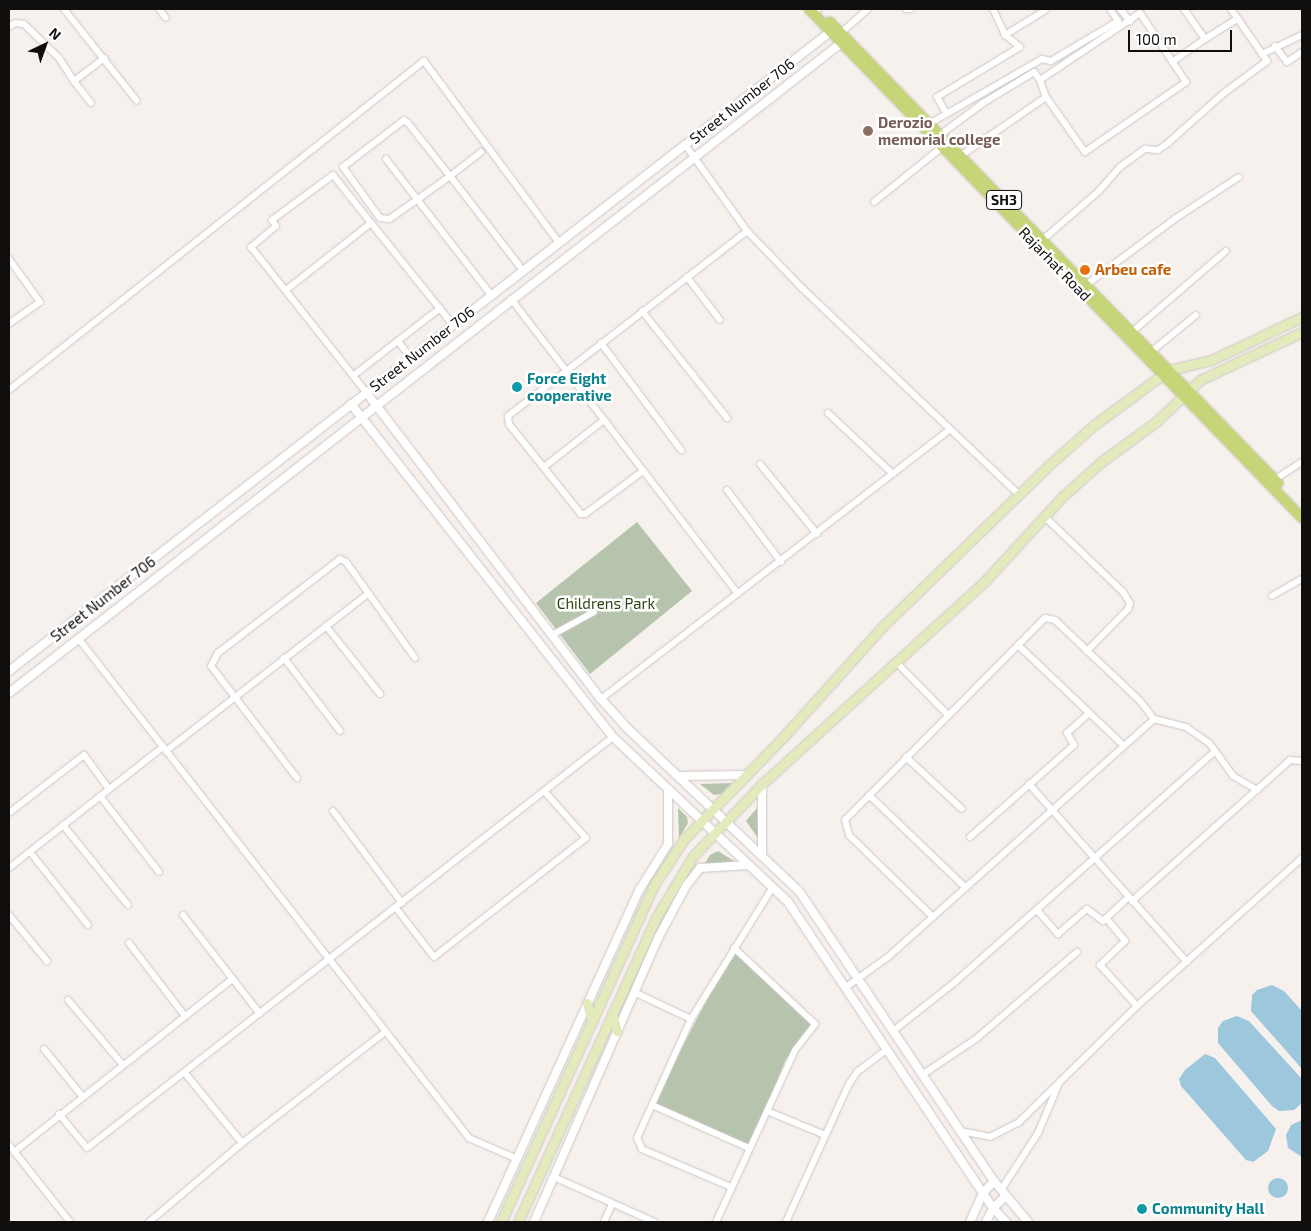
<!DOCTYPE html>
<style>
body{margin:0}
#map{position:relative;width:1311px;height:1231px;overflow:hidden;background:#f7f1ee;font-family:"Exo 2",sans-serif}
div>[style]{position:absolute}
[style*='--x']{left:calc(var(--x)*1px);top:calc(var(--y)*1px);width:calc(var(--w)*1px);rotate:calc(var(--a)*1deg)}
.green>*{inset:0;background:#b6c4ad}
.water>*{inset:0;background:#9cc7dd}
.round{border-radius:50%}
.roads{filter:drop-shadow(0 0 1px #ccc6c4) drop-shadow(0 0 1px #ccc6c4)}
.minor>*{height:6px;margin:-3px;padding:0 3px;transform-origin:3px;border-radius:3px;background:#fff}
.tertiary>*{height:8px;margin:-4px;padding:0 4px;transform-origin:4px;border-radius:4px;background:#fff}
.secondary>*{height:9px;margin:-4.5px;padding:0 4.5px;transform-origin:4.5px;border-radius:4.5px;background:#e3eabc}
.primary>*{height:10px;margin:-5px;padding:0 5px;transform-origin:5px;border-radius:5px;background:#c7d579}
.dots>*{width:14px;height:14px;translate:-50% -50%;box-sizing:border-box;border:2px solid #fff;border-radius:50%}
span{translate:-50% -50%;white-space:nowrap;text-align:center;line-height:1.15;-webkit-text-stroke:5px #fff;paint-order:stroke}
.shield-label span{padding:1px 4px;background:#fff;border:1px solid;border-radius:4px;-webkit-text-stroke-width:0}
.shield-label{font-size:14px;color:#110f0e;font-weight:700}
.street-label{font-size:15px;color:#110f0e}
.education-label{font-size:15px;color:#785e54;font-weight:700}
.left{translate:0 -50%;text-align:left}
.food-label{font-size:15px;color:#c56008;font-weight:700}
.culture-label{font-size:15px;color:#0d838f;font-weight:700}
.park-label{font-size:15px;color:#2b4611}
.frame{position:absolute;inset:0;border:10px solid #110f0e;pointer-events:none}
.north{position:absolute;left:20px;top:20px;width:50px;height:50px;-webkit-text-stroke:4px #fff;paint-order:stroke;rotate:42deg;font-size:14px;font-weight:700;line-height:20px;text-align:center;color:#110f0e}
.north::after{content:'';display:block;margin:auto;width:18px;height:22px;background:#110f0e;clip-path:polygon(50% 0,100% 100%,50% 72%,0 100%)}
.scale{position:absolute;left:1128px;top:30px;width:104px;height:22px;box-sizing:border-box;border:2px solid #110f0e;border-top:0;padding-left:6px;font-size:15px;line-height:18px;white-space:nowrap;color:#110f0e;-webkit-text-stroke:4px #fff;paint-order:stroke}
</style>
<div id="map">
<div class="green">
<div style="clip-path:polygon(637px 522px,692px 591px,590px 674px,536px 603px)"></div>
<div style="clip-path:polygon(732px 783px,721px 794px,714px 795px,700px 784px)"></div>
<div style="clip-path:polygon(678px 808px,687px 817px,688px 823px,679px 838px)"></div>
<div style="clip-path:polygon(757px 808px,758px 838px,746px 821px)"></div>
<div style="clip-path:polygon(718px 851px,734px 861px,703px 866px,710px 855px)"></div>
<div style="clip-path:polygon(734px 948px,815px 1024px,786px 1059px,749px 1148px,652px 1105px)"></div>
</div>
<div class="water">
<div style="clip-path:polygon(1272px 985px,1284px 991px,1302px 1011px,1302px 1069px,1251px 1011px,1252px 995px,1257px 990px)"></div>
<div style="clip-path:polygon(1237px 1016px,1249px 1021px,1302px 1079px,1302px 1103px,1294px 1110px,1279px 1111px,1272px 1106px,1218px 1043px,1218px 1028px,1223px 1021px)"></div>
<div style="clip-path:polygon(1205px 1054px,1215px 1058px,1276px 1129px,1268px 1151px,1253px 1162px,1246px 1160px,1181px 1086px,1179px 1079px,1185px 1070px)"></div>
<div style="clip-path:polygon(1302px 1120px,1302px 1157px,1288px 1148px,1286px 1135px,1291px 1125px)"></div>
<div class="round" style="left:1268px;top:1178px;width:20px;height:20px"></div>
</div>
<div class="roads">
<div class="minor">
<div style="--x:64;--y:9;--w:117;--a:51.6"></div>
<div style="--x:159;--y:9;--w:11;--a:52"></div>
<div style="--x:817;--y:9;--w:1;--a:0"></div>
<div style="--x:906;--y:9;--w:5;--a:0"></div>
<div style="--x:993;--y:9;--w:29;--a:65"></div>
<div style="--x:1005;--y:35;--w:49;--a:-31.8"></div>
<div style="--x:1120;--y:9;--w:16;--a:50"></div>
<div style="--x:9;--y:27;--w:7;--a:-34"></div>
<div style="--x:15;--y:23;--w:9;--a:6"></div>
<div style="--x:24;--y:24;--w:49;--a:44.2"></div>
<div style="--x:59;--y:58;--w:27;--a:57"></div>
<div style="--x:841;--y:33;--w:36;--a:-42"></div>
<div style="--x:1205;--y:39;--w:39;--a:-32"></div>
<div style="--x:1275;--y:46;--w:20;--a:53"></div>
<div style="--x:1287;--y:62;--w:18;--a:-34"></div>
<div style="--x:1262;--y:54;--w:44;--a:-25.4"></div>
<div style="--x:1172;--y:62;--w:40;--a:-34.9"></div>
<div style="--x:1205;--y:39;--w:37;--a:-125"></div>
<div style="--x:1040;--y:80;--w:18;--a:71"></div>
<div style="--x:91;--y:103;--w:28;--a:-128"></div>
<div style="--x:74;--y:81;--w:38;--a:-37"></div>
<div style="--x:946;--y:113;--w:18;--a:-119"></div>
<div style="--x:937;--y:97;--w:97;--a:-31.1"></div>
<div style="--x:1020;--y:47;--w:19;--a:-141"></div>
<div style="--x:929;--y:124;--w:130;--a:-29.9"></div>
<div style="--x:1042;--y:59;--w:9;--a:13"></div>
<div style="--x:1051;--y:61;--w:78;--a:-30.8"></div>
<div style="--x:1118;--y:21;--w:14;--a:-124"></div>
<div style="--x:940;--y:135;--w:54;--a:-36.7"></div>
<div style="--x:983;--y:103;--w:60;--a:-31.3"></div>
<div style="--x:1034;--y:72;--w:10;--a:53"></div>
<div style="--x:1040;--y:80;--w:120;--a:-33.8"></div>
<div style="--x:1140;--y:13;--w:83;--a:56.3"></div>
<div style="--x:1186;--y:82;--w:123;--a:145.3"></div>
<div style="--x:1085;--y:152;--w:67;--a:-125.3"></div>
<div style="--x:1046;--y:97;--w:106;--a:145.4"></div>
<div style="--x:686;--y:146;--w:105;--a:54.3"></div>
<div style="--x:747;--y:231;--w:79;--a:46"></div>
<div style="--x:802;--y:288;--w:298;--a:43.6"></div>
<div style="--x:481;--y:152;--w:39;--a:142"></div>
<div style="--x:450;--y:176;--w:39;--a:144"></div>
<div style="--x:418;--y:199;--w:35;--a:145"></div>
<div style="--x:389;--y:219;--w:9;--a:-174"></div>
<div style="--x:380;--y:218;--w:63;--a:-126"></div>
<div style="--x:343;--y:167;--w:77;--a:-37.6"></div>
<div style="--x:404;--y:120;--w:5;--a:37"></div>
<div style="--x:408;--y:123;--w:68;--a:51.6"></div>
<div style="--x:450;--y:176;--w:106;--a:52.3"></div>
<div style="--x:515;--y:260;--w:14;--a:54"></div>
<div style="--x:386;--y:159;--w:172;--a:52.3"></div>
<div style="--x:874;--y:202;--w:86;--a:-38.9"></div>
<div style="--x:371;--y:223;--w:131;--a:51.2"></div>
<div style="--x:1040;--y:242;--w:78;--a:-40.8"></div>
<div style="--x:1099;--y:191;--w:32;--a:-49"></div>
<div style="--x:1120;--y:167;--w:31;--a:-36"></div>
<div style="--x:1145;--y:149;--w:13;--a:4"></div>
<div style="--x:1158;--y:150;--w:12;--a:-35"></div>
<div style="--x:1168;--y:143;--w:75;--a:-41.8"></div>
<div style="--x:1224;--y:93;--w:54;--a:-36.7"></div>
<div style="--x:1267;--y:61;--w:63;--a:-124.7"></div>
<div style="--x:9;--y:259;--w:53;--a:54.2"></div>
<div style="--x:40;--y:302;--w:38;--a:145"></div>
<div style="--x:687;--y:277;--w:54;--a:52.5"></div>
<div style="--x:1086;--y:285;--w:112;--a:-36.7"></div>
<div style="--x:1176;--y:218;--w:75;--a:-33.1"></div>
<div style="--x:286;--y:290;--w:108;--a:-38.2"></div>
<div style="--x:371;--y:223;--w:61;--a:-128.4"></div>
<div style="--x:333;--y:175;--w:76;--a:143.6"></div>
<div style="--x:272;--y:220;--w:7;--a:56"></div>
<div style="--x:276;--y:226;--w:33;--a:140"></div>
<div style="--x:251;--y:247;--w:185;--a:51.6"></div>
<div style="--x:511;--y:299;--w:372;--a:52.4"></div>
<div style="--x:642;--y:311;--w:137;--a:51.5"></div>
<div style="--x:1132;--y:332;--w:124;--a:-40.8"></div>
<div style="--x:398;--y:341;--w:21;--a:53"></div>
<div style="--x:601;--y:343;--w:134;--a:53.2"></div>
<div style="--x:1151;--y:352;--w:58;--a:-39.4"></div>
<div style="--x:354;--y:375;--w:109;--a:-37.9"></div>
<div style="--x:9;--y:390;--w:530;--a:-38.41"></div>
<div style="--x:424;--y:61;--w:227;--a:53.4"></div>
<div style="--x:828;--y:413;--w:89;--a:43.2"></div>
<div style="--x:760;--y:464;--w:90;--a:50.8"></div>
<div style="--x:544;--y:467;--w:76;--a:-38.1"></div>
<div style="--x:643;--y:471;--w:72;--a:143.4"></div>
<div style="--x:585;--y:514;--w:4;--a:180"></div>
<div style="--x:581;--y:514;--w:115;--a:-128.7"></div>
<div style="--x:509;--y:424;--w:8;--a:-97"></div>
<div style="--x:508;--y:416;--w:302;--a:-37.7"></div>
<div style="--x:1274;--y:480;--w:33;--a:-33"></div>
<div style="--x:727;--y:490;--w:90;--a:53.1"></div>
<div style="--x:1044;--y:516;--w:110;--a:43.9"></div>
<div style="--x:1123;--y:592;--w:13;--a:58"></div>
<div style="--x:1130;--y:603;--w:6;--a:108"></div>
<div style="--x:1128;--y:609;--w:59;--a:134.3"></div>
<div style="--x:1272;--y:596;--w:34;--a:-30"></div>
<div style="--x:326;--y:626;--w:87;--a:51.5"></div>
<div style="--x:552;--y:635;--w:48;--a:-28.7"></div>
<div style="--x:78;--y:638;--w:635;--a:51.97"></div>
<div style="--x:469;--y:1138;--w:50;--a:23.5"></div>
<div style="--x:1018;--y:645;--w:146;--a:43.6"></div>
<div style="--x:284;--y:658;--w:92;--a:52.5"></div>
<div style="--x:897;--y:663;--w:73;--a:45.6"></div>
<div style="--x:601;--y:699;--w:441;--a:-37.7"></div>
<div style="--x:166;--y:751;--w:256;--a:-37.9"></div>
<div style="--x:906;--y:757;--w:76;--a:42.9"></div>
<div style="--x:297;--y:778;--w:141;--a:-127.5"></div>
<div style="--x:211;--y:666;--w:15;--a:-62"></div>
<div style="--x:218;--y:653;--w:154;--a:-37.6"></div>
<div style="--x:340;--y:559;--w:7;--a:27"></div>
<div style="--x:346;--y:562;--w:118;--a:54.3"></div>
<div style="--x:1029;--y:784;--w:238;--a:48.4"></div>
<div style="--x:869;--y:795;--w:134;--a:43.8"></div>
<div style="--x:100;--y:796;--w:96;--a:52.2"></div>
<div style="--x:333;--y:811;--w:115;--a:53.1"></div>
<div style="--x:9;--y:813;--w:95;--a:-37.7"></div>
<div style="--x:84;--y:755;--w:42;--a:53.7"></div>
<div style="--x:63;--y:825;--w:103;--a:50.9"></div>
<div style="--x:970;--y:837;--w:139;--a:-41.5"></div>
<div style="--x:1074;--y:745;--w:14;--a:-120"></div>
<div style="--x:1067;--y:733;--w:30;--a:-42"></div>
<div style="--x:30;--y:852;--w:93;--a:51.5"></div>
<div style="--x:9;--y:868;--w:196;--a:-38.2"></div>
<div style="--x:1132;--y:901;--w:212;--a:-41.7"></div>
<div style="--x:1290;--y:760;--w:12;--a:5"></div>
<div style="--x:396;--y:908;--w:62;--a:52.2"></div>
<div style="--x:434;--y:957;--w:193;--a:-38.1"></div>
<div style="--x:586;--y:838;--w:62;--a:-131.7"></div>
<div style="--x:1037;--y:910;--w:32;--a:49"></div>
<div style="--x:1058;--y:934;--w:38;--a:-41"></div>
<div style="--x:1087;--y:909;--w:20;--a:37"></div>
<div style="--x:1103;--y:921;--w:35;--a:-43"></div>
<div style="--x:9;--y:915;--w:60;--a:50.4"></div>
<div style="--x:183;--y:915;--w:125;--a:52.1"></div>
<div style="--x:933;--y:917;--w:117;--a:-135.7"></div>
<div style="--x:849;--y:835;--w:16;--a:-105"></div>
<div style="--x:845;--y:820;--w:284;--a:-45.3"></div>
<div style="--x:1045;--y:618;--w:10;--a:11"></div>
<div style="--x:1055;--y:620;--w:117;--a:43.6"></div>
<div style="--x:1140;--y:701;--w:23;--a:52"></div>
<div style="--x:1154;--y:719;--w:33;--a:14"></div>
<div style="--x:1186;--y:727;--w:29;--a:35"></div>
<div style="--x:1210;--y:744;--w:39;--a:54"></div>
<div style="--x:1233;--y:776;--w:28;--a:30"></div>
<div style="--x:1106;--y:918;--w:30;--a:50"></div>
<div style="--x:1125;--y:941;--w:35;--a:136"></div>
<div style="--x:1100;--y:965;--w:55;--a:47.9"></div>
<div style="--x:129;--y:943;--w:91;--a:52.6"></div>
<div style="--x:846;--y:987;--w:52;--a:-35.5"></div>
<div style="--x:888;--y:957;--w:357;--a:-41.8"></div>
<div style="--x:634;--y:992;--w:63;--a:25.3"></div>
<div style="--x:68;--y:1000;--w:84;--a:49.8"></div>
<div style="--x:893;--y:1031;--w:79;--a:-38.3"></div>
<div style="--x:955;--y:982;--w:348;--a:-41.6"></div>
<div style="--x:44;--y:1049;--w:60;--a:51"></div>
<div style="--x:185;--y:1073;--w:90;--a:50.8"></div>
<div style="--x:922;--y:1075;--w:66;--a:-33.9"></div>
<div style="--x:977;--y:1038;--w:132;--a:-40.7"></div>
<div style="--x:652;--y:1105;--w:106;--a:23.9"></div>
<div style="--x:767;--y:1111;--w:63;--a:22.5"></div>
<div style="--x:59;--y:1114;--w:44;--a:50.5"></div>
<div style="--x:87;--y:1148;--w:668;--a:-38"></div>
<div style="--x:960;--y:1131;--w:31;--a:11"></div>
<div style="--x:990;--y:1137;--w:31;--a:-27"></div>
<div style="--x:1018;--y:1123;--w:167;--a:-44.5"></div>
<div style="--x:1137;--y:1006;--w:222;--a:-41.9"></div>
<div style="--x:9;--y:1145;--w:98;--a:51.6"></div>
<div style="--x:14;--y:1152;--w:278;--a:-38.4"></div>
<div style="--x:554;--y:1177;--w:110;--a:24.2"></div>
<div style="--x:731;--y:1187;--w:97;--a:-156.9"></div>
<div style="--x:642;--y:1149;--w:12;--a:-114"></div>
<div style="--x:637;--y:1138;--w:131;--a:-65.6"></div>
<div style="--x:691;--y:1019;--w:155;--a:-58.2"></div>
<div style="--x:1001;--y:1190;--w:68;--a:-57"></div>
<div style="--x:1038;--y:1133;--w:56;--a:-67.1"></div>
<div style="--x:149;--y:1222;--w:122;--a:-40.3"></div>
<div style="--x:242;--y:1143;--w:181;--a:-37.8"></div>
<div style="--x:604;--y:1222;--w:20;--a:-66"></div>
<div style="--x:716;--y:1222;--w:189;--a:-65.3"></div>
<div style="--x:795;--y:1050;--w:33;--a:-52"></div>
<div style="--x:815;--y:1024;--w:111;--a:-136.8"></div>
<div style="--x:786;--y:1222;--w:152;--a:-65.5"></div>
<div style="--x:849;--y:1084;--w:14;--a:-56"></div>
<div style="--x:857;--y:1072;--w:38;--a:-37"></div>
</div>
<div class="tertiary">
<div style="--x:366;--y:392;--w:387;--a:52.6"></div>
<div style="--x:601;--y:699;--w:38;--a:48"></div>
<div style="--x:626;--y:727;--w:238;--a:43.5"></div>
<div style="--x:799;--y:891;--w:349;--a:56.1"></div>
<div style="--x:994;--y:1181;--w:53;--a:50.3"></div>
<div style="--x:351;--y:404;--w:424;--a:51.8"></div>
<div style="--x:613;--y:737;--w:241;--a:43.3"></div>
<div style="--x:788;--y:902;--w:368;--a:56.2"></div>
<div style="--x:993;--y:1208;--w:19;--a:47"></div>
<div style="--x:9;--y:671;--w:1045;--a:-37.89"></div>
<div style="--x:9;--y:693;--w:1061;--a:-37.99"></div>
<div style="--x:679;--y:776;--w:68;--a:-0.8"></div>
<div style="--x:762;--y:784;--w:70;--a:90"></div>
<div style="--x:488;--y:1222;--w:366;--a:-65.5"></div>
<div style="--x:640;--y:889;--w:53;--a:-58.1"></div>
<div style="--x:668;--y:844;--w:55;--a:-90"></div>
<div style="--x:534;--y:1222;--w:310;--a:-66.4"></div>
<div style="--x:658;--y:938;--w:59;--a:-61.7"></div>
<div style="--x:686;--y:886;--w:23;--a:-52"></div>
<div style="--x:700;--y:868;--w:49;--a:-3.5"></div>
<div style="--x:970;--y:1222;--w:32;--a:-66"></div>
<div style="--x:983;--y:1193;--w:16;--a:-47"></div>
<div style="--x:986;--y:1222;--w:16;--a:-63"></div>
<div style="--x:993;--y:1208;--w:16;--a:-43"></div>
</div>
<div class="secondary">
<div style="--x:1239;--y:347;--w:70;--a:-25.5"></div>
<div style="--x:587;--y:1003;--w:20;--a:75"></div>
<div style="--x:612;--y:1014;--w:18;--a:74"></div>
<div style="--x:501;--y:1222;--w:370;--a:-65.6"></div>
<div style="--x:654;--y:885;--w:55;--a:-56.9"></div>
<div style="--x:684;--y:839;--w:146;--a:-45.8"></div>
<div style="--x:786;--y:734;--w:145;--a:-48.1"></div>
<div style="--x:883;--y:626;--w:231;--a:-44.1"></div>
<div style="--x:1049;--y:465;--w:60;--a:-41.6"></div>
<div style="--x:1094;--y:425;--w:93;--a:-36.3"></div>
<div style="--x:1169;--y:370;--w:43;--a:-13.4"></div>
<div style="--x:1211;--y:360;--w:35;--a:-25"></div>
<div style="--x:518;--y:1222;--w:336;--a:-65.6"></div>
<div style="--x:657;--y:916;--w:70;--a:-59"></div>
<div style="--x:693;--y:856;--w:100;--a:-46.2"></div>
<div style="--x:762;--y:784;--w:302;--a:-42.3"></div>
<div style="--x:985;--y:581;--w:114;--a:-47.5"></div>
<div style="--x:1062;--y:497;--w:52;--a:-41.9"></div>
<div style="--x:1101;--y:462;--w:69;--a:-36.2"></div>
<div style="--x:1157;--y:421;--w:59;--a:-43.6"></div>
<div style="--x:1200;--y:380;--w:113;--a:-25.2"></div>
</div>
<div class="primary">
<div style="--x:809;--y:9;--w:709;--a:45.91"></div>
<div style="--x:830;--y:22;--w:643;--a:45.82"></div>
</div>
</div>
<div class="dots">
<div style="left:868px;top:131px;background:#8d6e63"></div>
<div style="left:1085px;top:270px;background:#e8710a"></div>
<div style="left:517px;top:387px;background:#0f9aa8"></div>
<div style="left:1142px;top:1209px;background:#0f9aa8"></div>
</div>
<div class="shield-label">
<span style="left:1004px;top:200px">SH3</span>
</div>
<div class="street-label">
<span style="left:742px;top:101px;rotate:-38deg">Street Number 706</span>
<span style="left:1055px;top:264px;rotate:46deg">Rajarhat Road</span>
<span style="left:422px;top:349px;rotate:-38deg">Street Number 706</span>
<span style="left:103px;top:599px;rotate:-38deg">Street Number 706</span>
</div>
<div class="education-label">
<span class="left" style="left:878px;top:131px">Derozio<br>memorial college</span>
</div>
<div class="food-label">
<span class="left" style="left:1095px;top:270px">Arbeu cafe</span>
</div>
<div class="culture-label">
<span class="left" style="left:527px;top:387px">Force Eight<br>cooperative</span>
<span class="left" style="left:1152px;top:1209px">Community Hall</span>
</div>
<div class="park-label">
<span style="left:606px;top:604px">Childrens Park</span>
</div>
<div class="frame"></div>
<div class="north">N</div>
<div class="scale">100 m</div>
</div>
